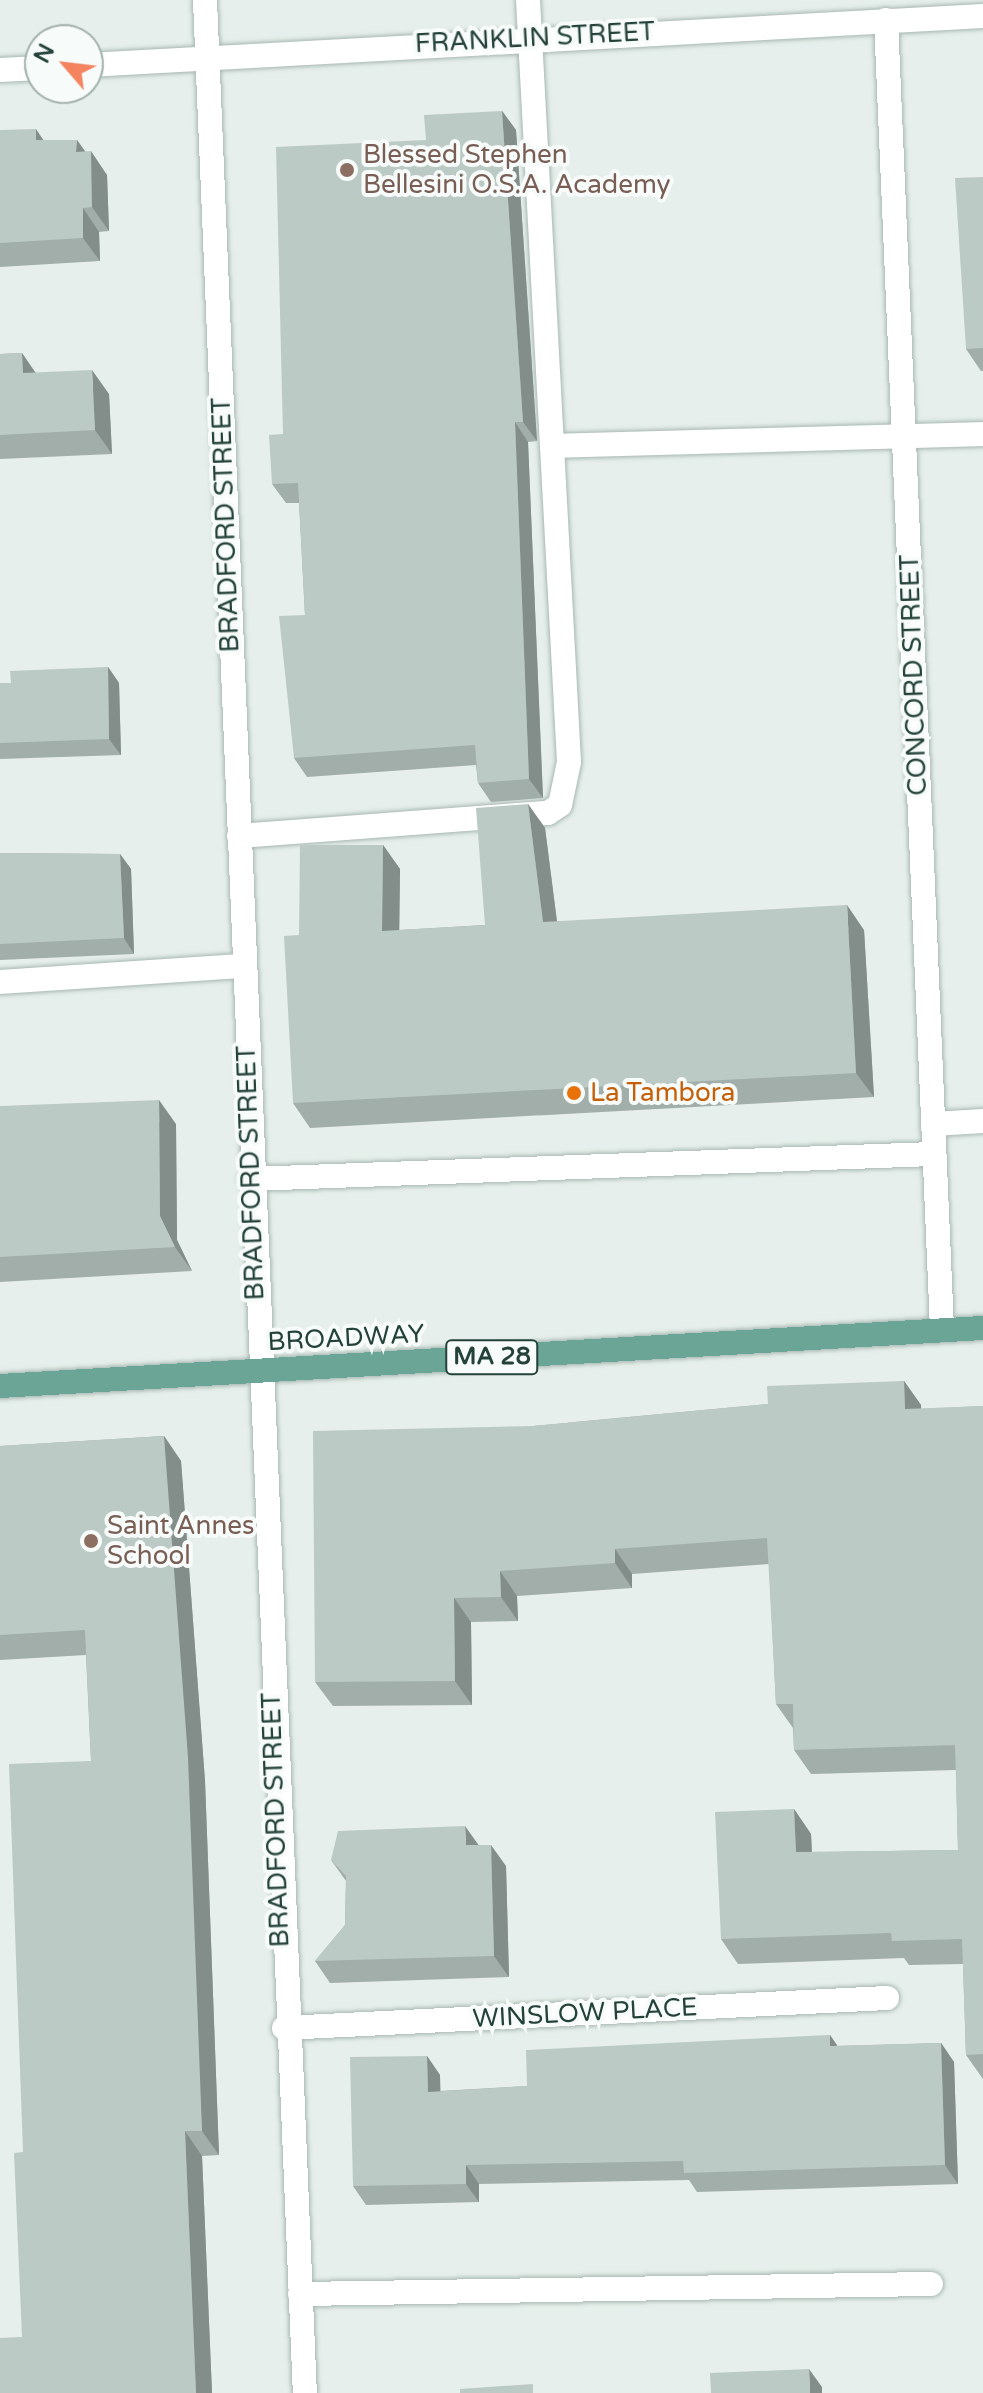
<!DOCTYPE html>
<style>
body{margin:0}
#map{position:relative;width:983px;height:2393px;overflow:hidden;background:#e6efeb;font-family:"Varela Round",sans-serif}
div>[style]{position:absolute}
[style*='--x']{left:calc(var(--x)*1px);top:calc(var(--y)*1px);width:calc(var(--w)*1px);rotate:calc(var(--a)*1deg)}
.roads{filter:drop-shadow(0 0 2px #a8b8b2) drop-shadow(0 0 2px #a8b8b2)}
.minor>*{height:24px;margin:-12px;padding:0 12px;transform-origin:12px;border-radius:12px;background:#fff}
.major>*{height:24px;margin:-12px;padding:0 12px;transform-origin:12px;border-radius:12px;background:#6aa596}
.wall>*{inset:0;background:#a1aea9}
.shaded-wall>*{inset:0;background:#838d89}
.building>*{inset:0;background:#bbcac4}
.dots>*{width:22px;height:22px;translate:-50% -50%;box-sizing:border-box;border:4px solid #f7fbf9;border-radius:50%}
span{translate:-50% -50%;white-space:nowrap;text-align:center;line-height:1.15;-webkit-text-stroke:8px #f7fbf9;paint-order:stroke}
.shield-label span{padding:2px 6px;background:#f7fbf9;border:2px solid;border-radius:6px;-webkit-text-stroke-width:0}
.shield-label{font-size:24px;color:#24423a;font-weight:700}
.street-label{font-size:26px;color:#24423a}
.education-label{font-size:26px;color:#785e54}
.left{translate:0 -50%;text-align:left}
.food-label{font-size:26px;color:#c56008}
.north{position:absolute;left:24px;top:24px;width:80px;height:80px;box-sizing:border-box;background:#f7fbf9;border:2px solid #a3b1ad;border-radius:50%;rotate:298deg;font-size:22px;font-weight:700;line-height:32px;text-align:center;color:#24423a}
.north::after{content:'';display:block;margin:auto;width:28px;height:36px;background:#f4845f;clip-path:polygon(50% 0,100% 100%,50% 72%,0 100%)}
</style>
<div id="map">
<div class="roads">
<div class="minor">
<div style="--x:205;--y:0;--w:2395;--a:87.61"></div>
<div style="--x:886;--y:20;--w:1311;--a:87.55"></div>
<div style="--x:88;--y:65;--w:896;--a:-3.13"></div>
<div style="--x:0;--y:70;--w:40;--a:-2.9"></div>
<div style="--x:552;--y:446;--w:431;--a:-1.6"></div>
<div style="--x:239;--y:836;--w:310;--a:-4.3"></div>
<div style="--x:548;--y:813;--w:14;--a:-34"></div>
<div style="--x:560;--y:805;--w:44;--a:-78.2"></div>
<div style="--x:569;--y:762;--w:763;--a:-93.08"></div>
<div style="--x:0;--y:982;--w:244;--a:-3.8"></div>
<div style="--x:933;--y:1124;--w:50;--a:-3.4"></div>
<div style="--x:251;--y:1179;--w:683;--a:-2.1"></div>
<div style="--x:284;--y:2028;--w:604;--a:-2.85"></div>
<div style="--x:300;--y:2294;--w:631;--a:-0.91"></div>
</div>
<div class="major">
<div style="--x:0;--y:1386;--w:985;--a:-3.38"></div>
</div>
</div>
<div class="wall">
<div style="clip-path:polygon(502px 111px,516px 130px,537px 441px,528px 442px,543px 798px,491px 802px,478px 783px,476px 765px,307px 777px,294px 758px,305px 615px,299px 503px,286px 503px,272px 484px,283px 434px,426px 140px)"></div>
<div style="clip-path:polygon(0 130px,44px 140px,77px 140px,85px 151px,107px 175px,109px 231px,99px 232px,100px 261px,0 267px)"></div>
<div style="clip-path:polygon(983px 177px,983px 371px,981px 371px,966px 349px)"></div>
<div style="clip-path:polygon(22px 353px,36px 373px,109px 394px,112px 454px,0 459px,0 354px)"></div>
<div style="clip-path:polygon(108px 667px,119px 683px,121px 755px,0 759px,0 683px,11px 683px)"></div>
<div style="clip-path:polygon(528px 804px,545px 828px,557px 921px,864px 930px,874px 1097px,310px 1128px,293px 1103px,299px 935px,383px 845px,400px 869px,399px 930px,485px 925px)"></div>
<div style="clip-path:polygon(0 853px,120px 854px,131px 869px,134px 954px,0 960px)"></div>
<div style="clip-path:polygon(0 1106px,176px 1124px,177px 1240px,192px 1271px,0 1282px)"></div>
<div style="clip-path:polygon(904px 1381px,921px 1405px,921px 1409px,983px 1406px,983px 2079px,966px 2055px,963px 1964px,909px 1965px,904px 1958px,738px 1964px,721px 1939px,794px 1809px,811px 1834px,812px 1852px,958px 1850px,956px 1770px,811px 1774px,794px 1750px,793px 1728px,776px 1704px,769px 1564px,632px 1574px,632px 1588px,517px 1596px,518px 1621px,471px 1622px,472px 1705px,333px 1706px,315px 1682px,533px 1426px,768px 1404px)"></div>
<div style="clip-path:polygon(164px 1436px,181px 1461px,205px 1781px,219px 2155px,202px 2156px,212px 2393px,0 2393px,22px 2337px,23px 2152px,91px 1761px,86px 1655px,0 1660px,0 1446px)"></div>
<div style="clip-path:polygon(479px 1845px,506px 1866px,509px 1977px,330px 1983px,315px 1961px,345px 1925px,346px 1881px,331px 1860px)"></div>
<div style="clip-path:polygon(830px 2035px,837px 2046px,941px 2043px,954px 2062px,958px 2184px,697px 2192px,689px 2180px,479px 2184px,479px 2202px,366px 2205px,353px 2186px,427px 2056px,440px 2075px,440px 2091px,527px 2086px)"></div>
</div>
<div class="shaded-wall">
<div style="clip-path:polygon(502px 111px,516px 130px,537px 441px,523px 422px)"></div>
<div style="clip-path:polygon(36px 129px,52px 153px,36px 140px)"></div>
<div style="clip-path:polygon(77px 140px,91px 160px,91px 151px,107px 175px,109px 231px,92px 207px,76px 152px)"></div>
<div style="clip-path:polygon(83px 208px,99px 232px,100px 261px,83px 238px)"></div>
<div style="clip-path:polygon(22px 353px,38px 377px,23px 373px)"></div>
<div style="clip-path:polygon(92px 370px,109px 394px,112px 454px,95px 430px)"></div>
<div style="clip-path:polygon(515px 422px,528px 442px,543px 798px,529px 779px)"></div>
<div style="clip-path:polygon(108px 667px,119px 683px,121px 755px,109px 739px)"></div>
<div style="clip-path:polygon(528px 804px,545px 828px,560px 946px,543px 922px)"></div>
<div style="clip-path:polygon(383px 845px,400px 869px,399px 955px,382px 931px)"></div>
<div style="clip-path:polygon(120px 854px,131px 869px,134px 954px,124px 938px)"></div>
<div style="clip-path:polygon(847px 905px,864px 930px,874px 1097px,856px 1073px)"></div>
<div style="clip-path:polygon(159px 1100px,176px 1124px,177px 1240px,192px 1271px,175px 1247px,160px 1216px)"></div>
<div style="clip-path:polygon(904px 1381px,921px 1405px,922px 1434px,905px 1409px)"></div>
<div style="clip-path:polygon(164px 1436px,181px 1461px,205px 1781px,219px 2155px,202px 2131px)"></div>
<div style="clip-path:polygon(615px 1549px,632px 1574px,632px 1588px,615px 1563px)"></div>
<div style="clip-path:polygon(500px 1571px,517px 1596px,518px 1621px,501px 1597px)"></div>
<div style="clip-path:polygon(454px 1598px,471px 1622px,472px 1705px,455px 1681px)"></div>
<div style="clip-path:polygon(794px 1809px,811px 1834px,813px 1877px,796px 1852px)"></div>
<div style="clip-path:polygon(465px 1826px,480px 1847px,466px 1845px)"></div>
<div style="clip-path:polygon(491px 1845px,506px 1866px,509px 1977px,494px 1956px)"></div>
<div style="clip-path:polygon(830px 2035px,843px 2054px,830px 2046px)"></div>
<div style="clip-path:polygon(941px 2043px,954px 2062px,958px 2184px,945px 2165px)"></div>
<div style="clip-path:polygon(427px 2056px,440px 2075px,441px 2110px,428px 2092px)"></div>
<div style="clip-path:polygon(185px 2131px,202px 2156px,212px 2393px,196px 2393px)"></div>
<div style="clip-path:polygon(466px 2165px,479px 2184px,479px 2202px,466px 2184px)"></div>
<div style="clip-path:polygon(809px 2369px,822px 2387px,822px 2393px,810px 2393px)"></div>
</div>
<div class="building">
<div style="clip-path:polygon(502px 111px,523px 422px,515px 422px,529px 779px,478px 783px,475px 745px,294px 758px,279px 616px,305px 615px,298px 483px,272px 484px,269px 435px,283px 434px,276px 147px,426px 140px,424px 115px)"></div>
<div style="clip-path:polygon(36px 129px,36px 140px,77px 140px,76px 152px,91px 151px,92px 207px,83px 208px,83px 238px,0 243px,0 130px)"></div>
<div style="clip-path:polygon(983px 177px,983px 348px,966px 349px,955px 178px)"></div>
<div style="clip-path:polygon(22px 353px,23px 373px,92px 370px,95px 430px,0 435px,0 354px)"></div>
<div style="clip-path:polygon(108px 667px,109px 739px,0 743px,0 683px,11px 683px,10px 671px)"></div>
<div style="clip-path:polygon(528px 804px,543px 922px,847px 905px,856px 1073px,293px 1103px,284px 936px,299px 935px,300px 845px,383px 845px,382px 931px,485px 925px,476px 808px)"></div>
<div style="clip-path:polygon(0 853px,120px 854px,124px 938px,0 944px)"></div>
<div style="clip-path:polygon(159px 1100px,160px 1216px,175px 1247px,0 1257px,0 1106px)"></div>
<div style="clip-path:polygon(904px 1381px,905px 1409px,983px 1406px,983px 2054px,966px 2055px,962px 1939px,892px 1941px,891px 1933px,721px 1939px,715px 1812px,794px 1809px,796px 1852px,958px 1850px,955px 1745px,794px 1750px,793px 1704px,776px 1704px,767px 1538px,615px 1549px,615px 1563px,500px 1571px,501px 1597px,454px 1598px,455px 1681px,315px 1682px,313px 1431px,533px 1426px,768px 1404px,767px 1386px)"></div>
<div style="clip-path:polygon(164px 1436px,188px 1757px,202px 2131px,185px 2131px,196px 2393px,0 2393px,0 2338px,22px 2337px,14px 2153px,23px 2152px,9px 1764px,91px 1761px,85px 1630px,0 1635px,0 1446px)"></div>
<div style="clip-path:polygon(465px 1826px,466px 1845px,491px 1845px,494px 1956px,315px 1961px,345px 1925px,346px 1876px,331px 1860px,338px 1831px)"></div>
<div style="clip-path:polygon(830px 2035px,830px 2046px,941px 2043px,945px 2165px,684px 2173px,683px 2161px,466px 2165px,466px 2184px,353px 2186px,350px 2057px,427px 2056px,428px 2092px,527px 2086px,526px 2050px)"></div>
<div style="clip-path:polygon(809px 2369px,810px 2393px,711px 2393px,710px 2373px)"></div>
<div style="clip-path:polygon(533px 2384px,533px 2393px,460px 2393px,460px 2389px)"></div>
</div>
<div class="dots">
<div style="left:347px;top:170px;background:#8d6e63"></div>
<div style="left:574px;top:1093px;background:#e8710a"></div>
<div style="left:91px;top:1541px;background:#8d6e63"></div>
</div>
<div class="shield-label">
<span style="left:492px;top:1357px">MA 28</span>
</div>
<div class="street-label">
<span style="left:535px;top:38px;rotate:-3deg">FRANKLIN STREET</span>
<span style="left:226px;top:525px;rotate:-92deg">BRADFORD STREET</span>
<span style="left:914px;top:675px;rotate:-92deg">CONCORD STREET</span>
<span style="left:251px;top:1173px;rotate:-92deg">BRADFORD STREET</span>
<span style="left:346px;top:1338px;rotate:-3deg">BROADWAY</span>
<span style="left:276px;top:1820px;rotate:-92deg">BRADFORD STREET</span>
<span style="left:585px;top:2013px;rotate:-3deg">WINSLOW PLACE</span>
</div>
<div class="education-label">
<span class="left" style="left:363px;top:170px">Blessed Stephen<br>Bellesini O.S.A. Academy</span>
<span class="left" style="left:107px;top:1541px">Saint Annes<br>School</span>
</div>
<div class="food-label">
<span class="left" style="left:590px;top:1093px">La Tambora</span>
</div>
<div class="north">N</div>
</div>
